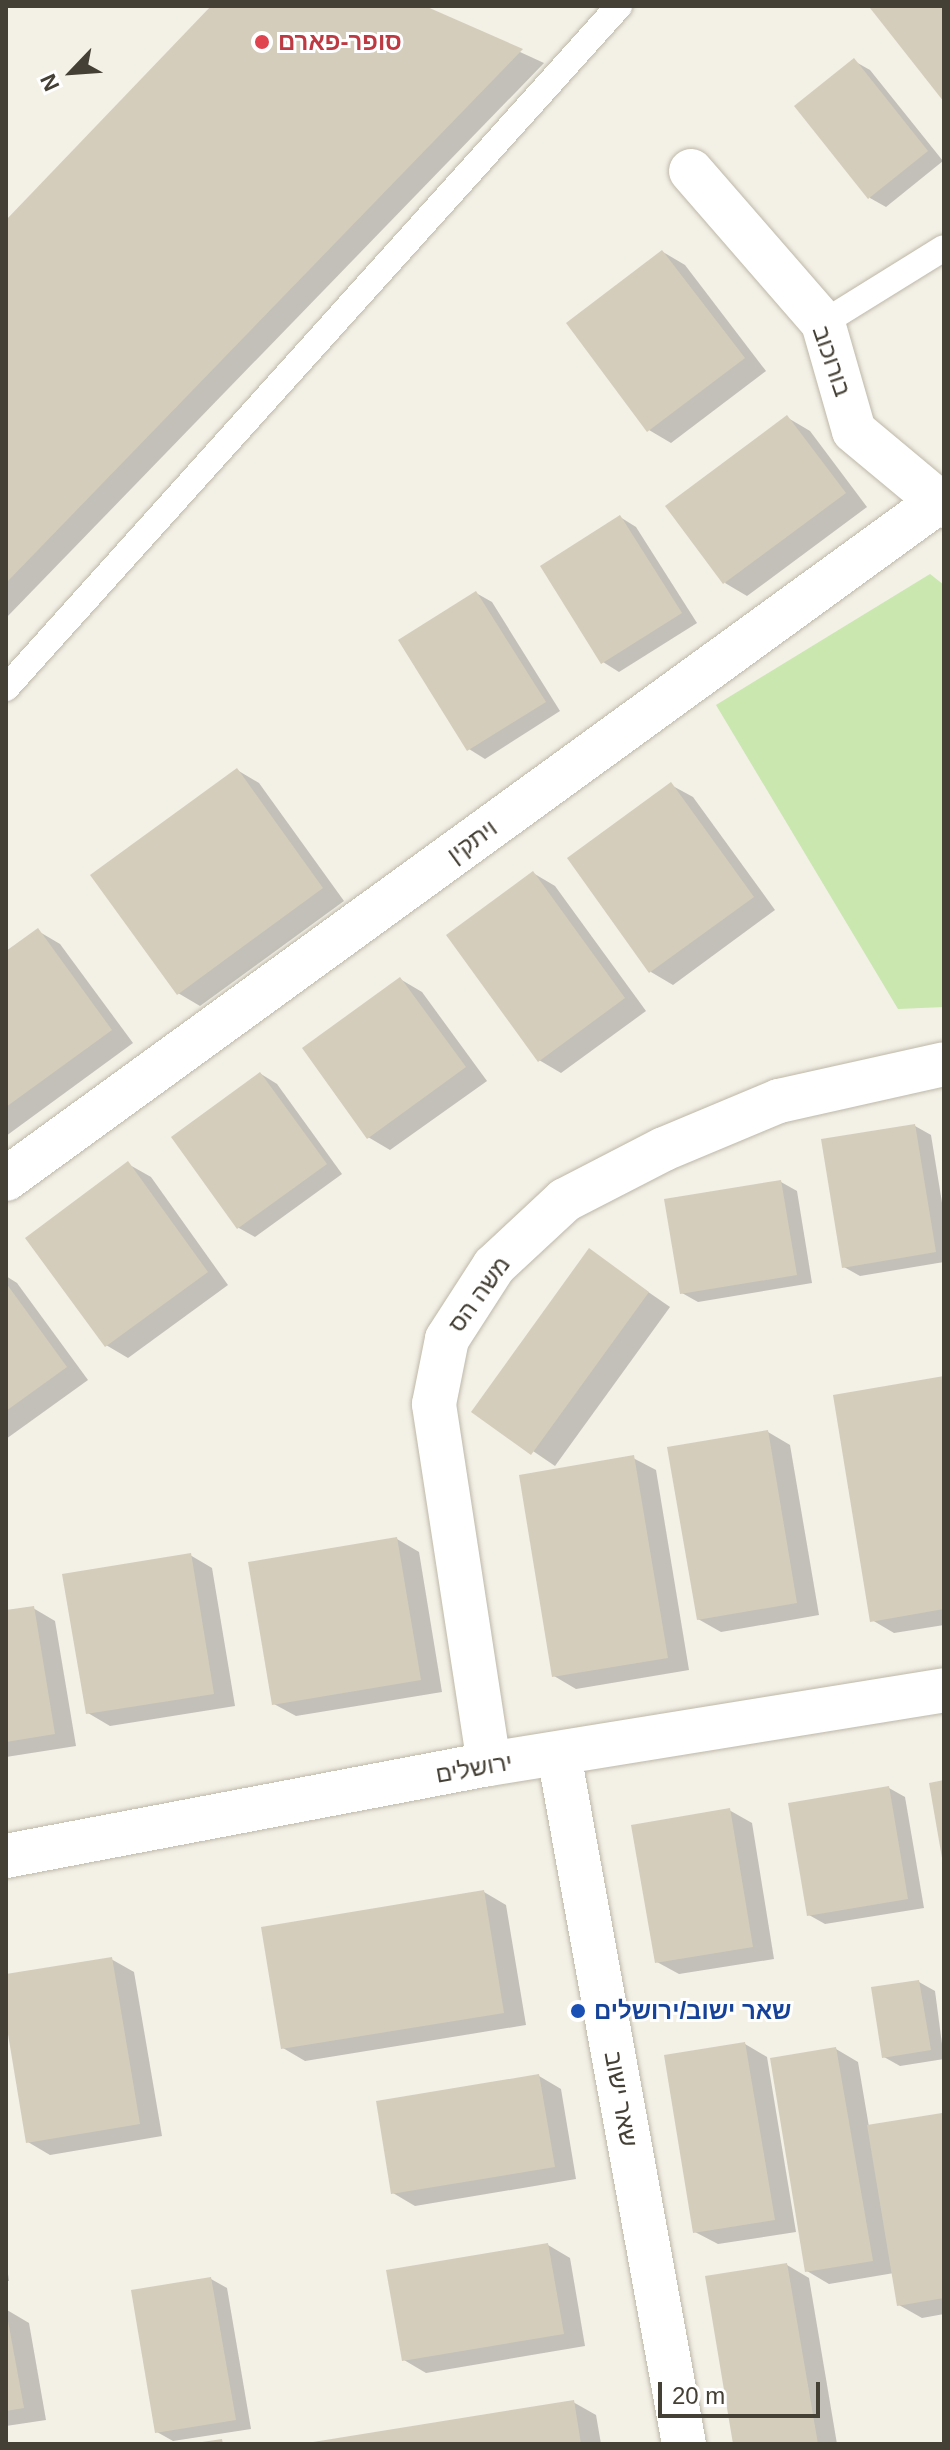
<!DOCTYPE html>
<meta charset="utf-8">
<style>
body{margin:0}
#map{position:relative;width:950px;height:2450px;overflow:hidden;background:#f3f0e6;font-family:Arial,Heebo,sans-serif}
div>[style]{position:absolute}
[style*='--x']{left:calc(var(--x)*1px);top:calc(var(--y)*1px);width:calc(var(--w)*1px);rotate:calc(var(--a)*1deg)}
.green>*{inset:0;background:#c9e7af}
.shadow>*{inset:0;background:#0003}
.building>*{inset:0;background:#d4cdbb}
.roads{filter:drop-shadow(0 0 2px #beb8a9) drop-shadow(0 0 2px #beb8a9)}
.service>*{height:26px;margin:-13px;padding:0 13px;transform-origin:13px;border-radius:13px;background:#fff}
.minor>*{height:44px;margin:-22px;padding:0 22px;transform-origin:22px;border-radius:22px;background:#fff}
.tertiary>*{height:44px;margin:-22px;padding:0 22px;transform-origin:22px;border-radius:22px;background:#fff}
.dots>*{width:22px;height:22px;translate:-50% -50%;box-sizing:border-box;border:4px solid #fff;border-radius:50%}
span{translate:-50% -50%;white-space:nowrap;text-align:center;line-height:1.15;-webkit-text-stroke:6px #fff;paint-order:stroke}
.health-label{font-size:24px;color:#be3a42;font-weight:700}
.left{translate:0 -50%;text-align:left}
.street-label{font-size:24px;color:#454035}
.transit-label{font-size:24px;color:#164399;font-weight:700}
.frame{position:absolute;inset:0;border:8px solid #454035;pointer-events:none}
.north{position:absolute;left:32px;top:32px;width:80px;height:80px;-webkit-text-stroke:6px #fff;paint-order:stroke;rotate:245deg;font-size:22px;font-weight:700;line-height:32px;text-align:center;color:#454035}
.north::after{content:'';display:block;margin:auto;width:28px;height:36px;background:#454035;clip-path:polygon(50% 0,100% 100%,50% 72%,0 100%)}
.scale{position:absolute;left:658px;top:2382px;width:162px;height:36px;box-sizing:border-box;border:4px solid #454035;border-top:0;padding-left:10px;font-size:24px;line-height:28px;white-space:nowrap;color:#454035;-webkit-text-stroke:6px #fff;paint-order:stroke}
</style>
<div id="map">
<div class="green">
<div style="clip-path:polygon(930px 574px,944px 585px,944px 1007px,898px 1009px,716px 705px)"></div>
</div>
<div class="shadow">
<div style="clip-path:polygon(213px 6px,420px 6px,544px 63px,6px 618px,6px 223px)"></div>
<div style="clip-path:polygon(854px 61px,870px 70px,943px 161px,886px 207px,870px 198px)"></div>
<div style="clip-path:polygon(663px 252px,685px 265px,766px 371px,671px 443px,649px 430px)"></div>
<div style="clip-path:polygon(788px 418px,810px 431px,867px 507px,747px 596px,725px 583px)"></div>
<div style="clip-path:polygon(620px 517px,636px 527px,697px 623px,619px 672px,603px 662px)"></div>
<div style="clip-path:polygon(476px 593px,492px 602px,560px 711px,485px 759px,469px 749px)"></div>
<div style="clip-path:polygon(237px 770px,259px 783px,344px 901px,200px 1006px,178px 993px)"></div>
<div style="clip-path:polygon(671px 785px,693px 797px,775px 910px,673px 985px,651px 972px)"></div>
<div style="clip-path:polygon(533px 873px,555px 886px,646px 1011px,561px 1073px,539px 1060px)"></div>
<div style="clip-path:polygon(38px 931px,60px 944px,133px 1043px,6px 1136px,6px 954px)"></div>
<div style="clip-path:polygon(400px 979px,422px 992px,487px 1081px,390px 1150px,368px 1137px)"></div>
<div style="clip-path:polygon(261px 1074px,277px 1084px,342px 1174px,255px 1237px,239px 1228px,174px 1138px)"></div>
<div style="clip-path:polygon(915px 1126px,931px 1135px,944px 1215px,944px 1262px,860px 1276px,844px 1267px)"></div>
<div style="clip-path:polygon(128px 1164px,151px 1177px,228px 1285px,128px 1358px,106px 1345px)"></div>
<div style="clip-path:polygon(781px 1182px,797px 1191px,812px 1283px,698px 1302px,682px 1293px)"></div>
<div style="clip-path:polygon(589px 1251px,670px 1307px,555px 1466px,474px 1411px)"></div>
<div style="clip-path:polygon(6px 1276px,17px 1283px,88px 1380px,6px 1439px)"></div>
<div style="clip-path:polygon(944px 1378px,944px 1625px,894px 1633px,872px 1620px)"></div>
<div style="clip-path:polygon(768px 1432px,790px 1445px,819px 1615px,721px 1632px,698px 1619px)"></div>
<div style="clip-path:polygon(633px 1458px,656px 1470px,689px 1670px,576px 1689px,554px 1676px)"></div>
<div style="clip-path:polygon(397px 1539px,419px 1552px,442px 1692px,296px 1716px,274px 1704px)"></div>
<div style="clip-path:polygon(190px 1555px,212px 1568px,235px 1706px,110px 1726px,88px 1713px)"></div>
<div style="clip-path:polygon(33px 1608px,55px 1621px,76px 1746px,6px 1757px,6px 1612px)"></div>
<div style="clip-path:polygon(889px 1788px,905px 1797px,924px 1908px,825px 1924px,809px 1915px)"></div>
<div style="clip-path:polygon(729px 1810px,752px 1823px,774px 1959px,679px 1974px,657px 1962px)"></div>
<div style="clip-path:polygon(484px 1892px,506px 1905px,526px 2025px,305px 2061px,283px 2048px)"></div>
<div style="clip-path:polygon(111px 1959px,134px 1972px,162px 2136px,50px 2155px,28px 2142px,6px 2010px,6px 1976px)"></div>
<div style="clip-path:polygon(919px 1982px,935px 1991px,944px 2059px,900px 2066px,884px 2057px)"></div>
<div style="clip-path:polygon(745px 2044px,767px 2057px,796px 2232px,718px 2244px,695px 2232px)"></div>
<div style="clip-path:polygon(836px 2049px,858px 2062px,869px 2127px,944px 2116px,944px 2314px,922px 2318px,899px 2305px,894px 2273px,829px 2284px,807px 2271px)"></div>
<div style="clip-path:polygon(539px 2076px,561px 2089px,576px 2179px,415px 2206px,393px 2193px)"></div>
<div style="clip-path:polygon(548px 2245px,570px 2258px,585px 2346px,426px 2373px,404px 2360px)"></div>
<div style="clip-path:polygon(6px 2260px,9px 2281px,6px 2281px)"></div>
<div style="clip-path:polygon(787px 2265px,809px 2278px,837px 2444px,735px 2444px)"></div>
<div style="clip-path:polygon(211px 2279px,227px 2288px,251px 2429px,173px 2441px,157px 2432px)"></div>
<div style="clip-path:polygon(7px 2310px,29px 2323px,46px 2420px,6px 2426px)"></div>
<div style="clip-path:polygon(573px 2402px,596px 2415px,601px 2444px,315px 2444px)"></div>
</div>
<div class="building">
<div style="clip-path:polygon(211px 6px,425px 6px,523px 49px,6px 583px,6px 220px)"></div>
<div style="clip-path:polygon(872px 6px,944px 6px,944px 102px,870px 8px)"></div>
<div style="clip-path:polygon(854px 58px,928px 151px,868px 199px,794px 106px)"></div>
<div style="clip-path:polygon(662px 250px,745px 358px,647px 432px,566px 323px)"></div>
<div style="clip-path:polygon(787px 415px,846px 493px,723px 584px,665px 506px)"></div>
<div style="clip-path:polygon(620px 515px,682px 613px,601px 664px,540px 566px)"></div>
<div style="clip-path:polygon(476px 591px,546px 702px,467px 751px,398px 640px)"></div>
<div style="clip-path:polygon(237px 768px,323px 888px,177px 995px,90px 875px)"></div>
<div style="clip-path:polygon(671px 782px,754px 897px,649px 973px,567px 858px)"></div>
<div style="clip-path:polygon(533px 871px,625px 998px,538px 1062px,446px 935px)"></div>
<div style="clip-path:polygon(38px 928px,112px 1030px,6px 1107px,6px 951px)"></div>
<div style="clip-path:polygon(400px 977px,466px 1067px,367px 1139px,302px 1048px)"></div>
<div style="clip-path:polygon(260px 1072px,327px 1164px,237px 1229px,171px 1137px)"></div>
<div style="clip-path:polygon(915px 1124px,936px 1252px,842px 1268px,821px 1139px)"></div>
<div style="clip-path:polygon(128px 1161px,208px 1272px,105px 1347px,25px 1238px)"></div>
<div style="clip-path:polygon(781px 1180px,797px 1275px,680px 1294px,664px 1199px)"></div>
<div style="clip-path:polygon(589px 1248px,649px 1292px,531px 1455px,471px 1412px)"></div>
<div style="clip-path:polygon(6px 1283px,67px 1367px,6px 1411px)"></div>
<div style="clip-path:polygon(944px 1376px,944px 1609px,870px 1622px,833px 1395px)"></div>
<div style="clip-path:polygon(768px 1430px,797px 1603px,697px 1620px,667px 1447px)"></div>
<div style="clip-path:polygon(634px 1455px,668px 1658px,552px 1677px,519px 1475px)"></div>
<div style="clip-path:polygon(397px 1537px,421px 1680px,272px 1705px,248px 1562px)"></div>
<div style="clip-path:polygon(191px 1553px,214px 1694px,86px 1714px,62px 1574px)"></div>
<div style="clip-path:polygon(34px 1606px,55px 1734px,6px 1742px,6px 1610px)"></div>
<div style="clip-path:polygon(944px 1780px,944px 1858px,942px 1858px,929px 1783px)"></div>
<div style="clip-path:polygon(889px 1786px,908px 1899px,807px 1916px,788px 1803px)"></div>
<div style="clip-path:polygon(730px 1808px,753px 1947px,655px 1963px,631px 1825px)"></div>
<div style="clip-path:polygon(484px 1890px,504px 2013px,281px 2049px,261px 1927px)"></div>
<div style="clip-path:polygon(112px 1957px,140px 2124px,26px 2143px,6px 2022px,6px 1974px)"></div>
<div style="clip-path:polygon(919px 1980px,931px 2050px,882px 2058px,871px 1987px)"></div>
<div style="clip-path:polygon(745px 2042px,775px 2220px,693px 2233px,664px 2055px)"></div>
<div style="clip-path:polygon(836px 2047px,873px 2261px,805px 2272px,770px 2058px)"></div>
<div style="clip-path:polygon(539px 2074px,555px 2167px,391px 2194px,376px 2101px)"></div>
<div style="clip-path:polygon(942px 2113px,944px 2298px,897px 2306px,867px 2125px)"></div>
<div style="clip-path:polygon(548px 2243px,564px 2334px,402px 2361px,386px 2270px)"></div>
<div style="clip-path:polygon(787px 2263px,818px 2444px,733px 2444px,705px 2276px)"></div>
<div style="clip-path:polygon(211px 2277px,236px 2420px,155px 2433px,131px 2290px)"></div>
<div style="clip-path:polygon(6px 2310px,24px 2408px,6px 2411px)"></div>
<div style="clip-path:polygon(574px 2400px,581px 2444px,313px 2444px,313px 2442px)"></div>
<div style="clip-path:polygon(222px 2439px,223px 2444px,202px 2444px,202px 2442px)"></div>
</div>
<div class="roads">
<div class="service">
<div style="--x:823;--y:323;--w:142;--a:-31.8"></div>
<div style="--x:6;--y:688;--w:917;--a:-48.05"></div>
</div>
<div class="minor">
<div style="--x:691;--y:171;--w:201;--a:49"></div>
<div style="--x:823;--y:323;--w:112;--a:74"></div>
<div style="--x:854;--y:431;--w:117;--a:39.8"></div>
<div style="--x:6;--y:1179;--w:1152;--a:-35.99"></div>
<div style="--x:559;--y:1755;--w:700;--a:79.72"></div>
<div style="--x:489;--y:1764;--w:364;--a:-98.7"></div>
<div style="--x:434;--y:1404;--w:66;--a:-78.7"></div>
<div style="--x:447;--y:1339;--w:87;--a:-57.2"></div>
<div style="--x:494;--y:1266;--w:97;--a:-42.9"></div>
<div style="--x:565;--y:1200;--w:111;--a:-27.3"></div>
<div style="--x:664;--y:1149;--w:125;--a:-22.7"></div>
<div style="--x:779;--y:1101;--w:169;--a:-12.6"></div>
</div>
<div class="tertiary">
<div style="--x:6;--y:1856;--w:492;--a:-10.8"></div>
<div style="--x:489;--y:1764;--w:461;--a:-9.2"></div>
</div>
</div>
<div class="dots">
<div style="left:262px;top:42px;background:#e0444e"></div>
<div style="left:578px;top:2011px;background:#1a4fb4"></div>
</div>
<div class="health-label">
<span class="left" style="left:278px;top:42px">סופר-פארם</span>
</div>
<div class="street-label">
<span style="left:832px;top:361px;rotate:71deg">בורוכוב</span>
<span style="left:472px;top:841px;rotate:-36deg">ויתקין</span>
<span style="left:479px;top:1294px;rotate:-54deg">משה הס</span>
<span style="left:474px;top:1768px;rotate:-10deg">ירושלים</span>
<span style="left:621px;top:2099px;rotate:80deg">שאר ישוב</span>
</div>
<div class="transit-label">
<span class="left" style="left:594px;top:2011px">שאר ישוב/ירושלים</span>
</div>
<div class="frame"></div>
<div class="north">N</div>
<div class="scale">20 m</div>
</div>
